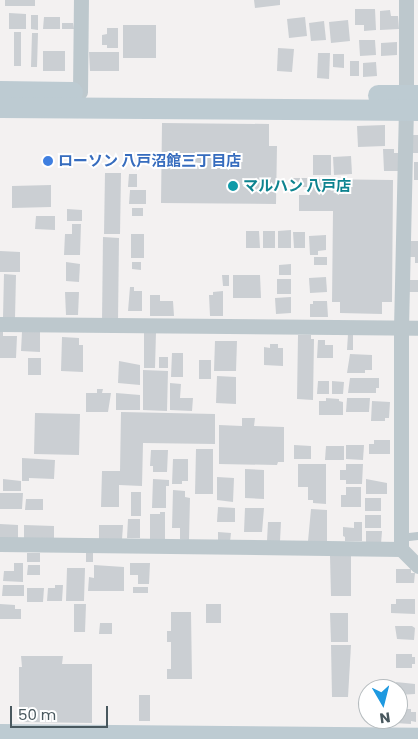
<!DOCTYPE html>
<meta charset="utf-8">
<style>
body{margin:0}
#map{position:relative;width:418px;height:739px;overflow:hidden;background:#f3f1f1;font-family:Poppins,"Noto Sans JP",sans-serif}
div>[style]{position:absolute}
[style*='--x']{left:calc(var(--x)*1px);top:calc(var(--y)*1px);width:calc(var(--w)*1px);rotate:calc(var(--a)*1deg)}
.building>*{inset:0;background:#cbcfd3}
.lane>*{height:8px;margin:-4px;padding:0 4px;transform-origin:4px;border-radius:4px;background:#bdc8cd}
.street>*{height:15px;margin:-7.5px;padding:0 7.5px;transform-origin:7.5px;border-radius:7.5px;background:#bdc8cd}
.secondary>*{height:21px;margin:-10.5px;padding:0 10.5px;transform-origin:10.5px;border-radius:10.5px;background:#bdcbd2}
.dots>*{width:14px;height:14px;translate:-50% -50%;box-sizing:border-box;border:2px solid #fff;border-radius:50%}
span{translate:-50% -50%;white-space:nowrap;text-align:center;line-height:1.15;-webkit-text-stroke:4px #fff;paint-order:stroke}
.shop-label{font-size:15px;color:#366cbe;font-weight:700}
.left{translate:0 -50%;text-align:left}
.culture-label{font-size:15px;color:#0d838f;font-weight:700}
.north{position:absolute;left:358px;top:679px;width:50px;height:50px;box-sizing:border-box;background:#fff;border:1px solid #b6bcbf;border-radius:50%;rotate:172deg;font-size:14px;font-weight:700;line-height:20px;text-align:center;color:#49585e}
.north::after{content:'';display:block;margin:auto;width:18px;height:22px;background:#1e99e0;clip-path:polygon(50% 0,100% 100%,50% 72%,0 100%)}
.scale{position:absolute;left:10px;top:706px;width:98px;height:22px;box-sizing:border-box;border:2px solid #49585e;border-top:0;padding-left:6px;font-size:15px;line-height:18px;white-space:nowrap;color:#49585e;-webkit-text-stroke:4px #fff;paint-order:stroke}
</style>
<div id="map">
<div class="building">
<div style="clip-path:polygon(5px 0,35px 0,35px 6px,5px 6px)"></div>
<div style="clip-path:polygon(254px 0,280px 0,280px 5px,255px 8px)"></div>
<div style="clip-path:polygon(355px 9px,375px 9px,376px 30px,364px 31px,364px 25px,355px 25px)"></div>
<div style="clip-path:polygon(390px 10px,391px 16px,398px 16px,399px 29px,380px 30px,380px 11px)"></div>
<div style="clip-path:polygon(9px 13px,26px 14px,26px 29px,9px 29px)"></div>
<div style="clip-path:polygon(31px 15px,38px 15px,38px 30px,31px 29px)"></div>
<div style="clip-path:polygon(44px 17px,60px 17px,60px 29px,43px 29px)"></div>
<div style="clip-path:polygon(305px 17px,307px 36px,289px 38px,287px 19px)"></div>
<div style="clip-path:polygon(348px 20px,350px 41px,331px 43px,329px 22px)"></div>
<div style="clip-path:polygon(324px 21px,326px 40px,311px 41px,309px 23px)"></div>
<div style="clip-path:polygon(62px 23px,73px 23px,74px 29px,62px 29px)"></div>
<div style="clip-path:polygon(123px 25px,156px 25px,156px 58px,123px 58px)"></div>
<div style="clip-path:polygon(107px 28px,118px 28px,118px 48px,107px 48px,107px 45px,102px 45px,102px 35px,107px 34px)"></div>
<div style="clip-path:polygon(14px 32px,21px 32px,21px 66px,14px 66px)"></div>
<div style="clip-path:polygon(32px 33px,38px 33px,37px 67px,31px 67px)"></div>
<div style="clip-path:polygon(359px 40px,375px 40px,376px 55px,360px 56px)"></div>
<div style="clip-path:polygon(397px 42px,397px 55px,381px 56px,381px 43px)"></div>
<div style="clip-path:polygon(278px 48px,294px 49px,292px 72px,277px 71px)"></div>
<div style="clip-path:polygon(43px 51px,65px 51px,65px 71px,43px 71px)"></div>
<div style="clip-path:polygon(89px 52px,119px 52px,119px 71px,90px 71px)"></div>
<div style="clip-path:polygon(318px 53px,330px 53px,329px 79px,317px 78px)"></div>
<div style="clip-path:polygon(333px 54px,344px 54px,344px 68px,333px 67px)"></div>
<div style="clip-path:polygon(350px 61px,359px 61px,359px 76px,350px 76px)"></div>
<div style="clip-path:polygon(376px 62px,377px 76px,363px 77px,363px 63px)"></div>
<div style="clip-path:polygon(162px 123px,269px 124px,269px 146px,277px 146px,276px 204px,161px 203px)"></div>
<div style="clip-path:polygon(385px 125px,385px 146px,358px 147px,357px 126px)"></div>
<div style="clip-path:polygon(412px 135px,418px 135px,418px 153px,412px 153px)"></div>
<div style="clip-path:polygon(383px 149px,394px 149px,394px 153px,398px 153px,398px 171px,384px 171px)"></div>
<div style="clip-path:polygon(313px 155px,331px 155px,331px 175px,313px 175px)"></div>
<div style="clip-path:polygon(351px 156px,352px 174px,334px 175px,333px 157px)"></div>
<div style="clip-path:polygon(414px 162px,418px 162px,418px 180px,414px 180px)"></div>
<div style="clip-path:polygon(105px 173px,121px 173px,120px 234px,104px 234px)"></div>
<div style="clip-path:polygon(129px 174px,137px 174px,137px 187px,128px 187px)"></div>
<div style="clip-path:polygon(293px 178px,307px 178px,307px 187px,292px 187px)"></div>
<div style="clip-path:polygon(310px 179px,393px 180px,392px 302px,382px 302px,382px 314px,340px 313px,340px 302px,332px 302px,333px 211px,299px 211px,299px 195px,310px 195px)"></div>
<div style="clip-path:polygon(51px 185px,51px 207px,12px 208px,12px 186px)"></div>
<div style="clip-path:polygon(130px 190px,146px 190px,146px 204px,129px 204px)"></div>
<div style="clip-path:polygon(132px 208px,143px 208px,143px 216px,132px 216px)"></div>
<div style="clip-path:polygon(67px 209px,82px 210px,82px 221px,67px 221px)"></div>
<div style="clip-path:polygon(36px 216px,55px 216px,55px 230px,35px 229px)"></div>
<div style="clip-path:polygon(72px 224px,81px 224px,80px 255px,64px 255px,65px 234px,72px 234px)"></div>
<div style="clip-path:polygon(291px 230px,291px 248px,278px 248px,278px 231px)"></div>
<div style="clip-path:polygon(246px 231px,259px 231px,260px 248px,246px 248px)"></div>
<div style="clip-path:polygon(263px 231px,275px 231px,275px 248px,263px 248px)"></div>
<div style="clip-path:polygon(293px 232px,305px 232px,305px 248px,294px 248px)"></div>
<div style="clip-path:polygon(131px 234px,144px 234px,144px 258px,131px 258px)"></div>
<div style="clip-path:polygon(326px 235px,326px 250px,318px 251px,318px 255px,310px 255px,309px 236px)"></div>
<div style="clip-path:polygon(103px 237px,119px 238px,118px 321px,102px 321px)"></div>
<div style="clip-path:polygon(410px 241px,418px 241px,418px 263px,415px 263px,415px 257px,410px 257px)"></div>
<div style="clip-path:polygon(0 251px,20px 252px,20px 272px,0 272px)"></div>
<div style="clip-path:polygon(314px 257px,327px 257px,327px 265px,314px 265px)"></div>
<div style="clip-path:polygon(66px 262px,80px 264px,79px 282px,66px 281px)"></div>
<div style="clip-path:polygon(132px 262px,141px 262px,141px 270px,132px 269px)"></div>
<div style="clip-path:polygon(291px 264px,291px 275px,279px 275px,279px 265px)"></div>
<div style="clip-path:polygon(4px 274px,16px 275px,15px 318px,3px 318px)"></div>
<div style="clip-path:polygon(222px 275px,229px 275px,229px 286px,223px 286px)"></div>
<div style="clip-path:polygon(233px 275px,260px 275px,261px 298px,233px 298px)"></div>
<div style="clip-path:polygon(326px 277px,327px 292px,310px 293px,309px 278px)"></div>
<div style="clip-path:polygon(277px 279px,291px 279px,291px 294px,277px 294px)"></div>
<div style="clip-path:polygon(409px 280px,418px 280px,418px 292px,409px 292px)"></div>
<div style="clip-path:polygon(130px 287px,134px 287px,134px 291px,142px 291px,142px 311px,128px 311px)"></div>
<div style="clip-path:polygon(223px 291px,223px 316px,210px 316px,209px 295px,213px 295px,213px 292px)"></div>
<div style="clip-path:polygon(65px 292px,79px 292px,78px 315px,66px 315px)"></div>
<div style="clip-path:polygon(150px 295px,160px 295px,160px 301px,173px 301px,174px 316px,150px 316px)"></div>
<div style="clip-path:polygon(291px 297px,291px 313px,276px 314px,275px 298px)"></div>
<div style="clip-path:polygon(313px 301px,327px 301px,328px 317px,310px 317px,310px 304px,313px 304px)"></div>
<div style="clip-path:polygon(0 331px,3px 331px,3px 336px,17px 336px,16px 358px,0 358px)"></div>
<div style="clip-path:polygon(22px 332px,40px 332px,40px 352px,21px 351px)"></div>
<div style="clip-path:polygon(144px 332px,156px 332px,155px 368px,144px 368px)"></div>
<div style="clip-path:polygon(348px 334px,353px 335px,353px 350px,347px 350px)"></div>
<div style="clip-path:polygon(298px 335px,311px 335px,311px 339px,314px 339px,313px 400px,297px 399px)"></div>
<div style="clip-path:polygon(62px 337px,79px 338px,79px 345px,83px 345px,83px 372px,61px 371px)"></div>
<div style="clip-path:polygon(318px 340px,325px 340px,325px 345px,333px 345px,333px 358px,317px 358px)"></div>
<div style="clip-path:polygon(215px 341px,237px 341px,236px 371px,214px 371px)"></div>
<div style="clip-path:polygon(270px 344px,278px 344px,278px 348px,283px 348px,283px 366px,264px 365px,264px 347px,270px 348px)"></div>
<div style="clip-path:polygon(172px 353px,183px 353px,183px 377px,171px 377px)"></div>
<div style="clip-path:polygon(350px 354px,372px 355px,372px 370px,365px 370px,365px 373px,347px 373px)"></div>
<div style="clip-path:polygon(159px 357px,168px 357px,168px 368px,159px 368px)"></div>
<div style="clip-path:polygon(28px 358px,41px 358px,41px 375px,28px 375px)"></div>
<div style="clip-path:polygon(199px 360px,211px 360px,211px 379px,199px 379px)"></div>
<div style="clip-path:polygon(119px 361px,140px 365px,140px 385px,118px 383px)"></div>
<div style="clip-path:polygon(143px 370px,168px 371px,167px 411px,143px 410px)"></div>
<div style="clip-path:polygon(217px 376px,236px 377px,236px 404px,216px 403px)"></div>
<div style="clip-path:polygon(350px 378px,379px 378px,379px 388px,376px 388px,376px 393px,348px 393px)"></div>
<div style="clip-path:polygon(318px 381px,329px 381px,329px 394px,317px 394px)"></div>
<div style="clip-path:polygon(332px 381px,344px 382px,343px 394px,332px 394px)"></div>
<div style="clip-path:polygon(170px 383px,181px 384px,180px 398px,193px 398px,192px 411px,170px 410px)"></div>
<div style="clip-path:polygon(97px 389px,103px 389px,102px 393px,111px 393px,108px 412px,86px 412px,86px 393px,97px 393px)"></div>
<div style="clip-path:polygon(116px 393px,140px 395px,140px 410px,116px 410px)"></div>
<div style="clip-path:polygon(326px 398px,339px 399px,339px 401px,343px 402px,343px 415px,319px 415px,319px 401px,326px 401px)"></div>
<div style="clip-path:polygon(347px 398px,370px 398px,369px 412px,346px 412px)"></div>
<div style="clip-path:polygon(372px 401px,390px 402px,389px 418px,385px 418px,385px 421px,371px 421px)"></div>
<div style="clip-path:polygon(121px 412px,215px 414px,215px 444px,143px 443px,142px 486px,119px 485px,119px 507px,101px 507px,102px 471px,120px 471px)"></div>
<div style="clip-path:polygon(35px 413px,80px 414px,79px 455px,34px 454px)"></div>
<div style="clip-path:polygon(242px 418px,255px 418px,254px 426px,284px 427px,284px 462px,278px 462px,277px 465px,219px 464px,219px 425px,242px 426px)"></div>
<div style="clip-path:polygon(374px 440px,390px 440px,390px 454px,369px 454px,369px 444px,374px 444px)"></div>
<div style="clip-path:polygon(294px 445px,311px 446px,311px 459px,294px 459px)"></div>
<div style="clip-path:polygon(346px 445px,364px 445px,363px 460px,346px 459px)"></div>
<div style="clip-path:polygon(326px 446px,344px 446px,344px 460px,325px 460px)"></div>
<div style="clip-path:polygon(196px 449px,213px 449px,213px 494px,195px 494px)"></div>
<div style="clip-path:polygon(151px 450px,168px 450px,167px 472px,153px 472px,153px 466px,150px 466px)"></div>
<div style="clip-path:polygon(22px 458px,55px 460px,54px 479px,29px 478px,29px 481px,22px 481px)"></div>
<div style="clip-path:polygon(173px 459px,188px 459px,188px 481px,182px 481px,182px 484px,172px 484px)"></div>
<div style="clip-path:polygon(298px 464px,326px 464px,326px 504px,313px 503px,313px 500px,308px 500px,308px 487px,298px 487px)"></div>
<div style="clip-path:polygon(346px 464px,363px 464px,362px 484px,346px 484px,346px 480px,340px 480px,340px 470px,346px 470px)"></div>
<div style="clip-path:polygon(245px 469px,264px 470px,264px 499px,245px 498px)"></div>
<div style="clip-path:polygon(217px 477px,234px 478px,233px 502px,217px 500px)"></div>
<div style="clip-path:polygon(3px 479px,21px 481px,21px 491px,3px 491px)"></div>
<div style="clip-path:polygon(153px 479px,169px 480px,169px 486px,166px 486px,166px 508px,152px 508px)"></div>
<div style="clip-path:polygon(366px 479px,387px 483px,387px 494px,366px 494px)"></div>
<div style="clip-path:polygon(346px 487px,361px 487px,361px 507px,341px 507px,341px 495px,346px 495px)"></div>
<div style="clip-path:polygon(173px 490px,185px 491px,185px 497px,190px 498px,189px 540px,180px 539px,180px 528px,172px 528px)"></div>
<div style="clip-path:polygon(131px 492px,141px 492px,141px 516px,131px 516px)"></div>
<div style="clip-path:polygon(0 493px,23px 493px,22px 509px,0 509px)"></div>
<div style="clip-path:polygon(365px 498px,381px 498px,381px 511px,365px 511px)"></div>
<div style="clip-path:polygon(26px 499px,43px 499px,43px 510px,25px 510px)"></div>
<div style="clip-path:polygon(218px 507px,235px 508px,235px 522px,217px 522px)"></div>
<div style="clip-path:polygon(245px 508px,264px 508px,262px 532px,244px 532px)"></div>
<div style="clip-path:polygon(311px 509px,327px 510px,327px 544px,308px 541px)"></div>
<div style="clip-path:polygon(160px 512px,165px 512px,165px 540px,150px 540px,150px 514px,160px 514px)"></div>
<div style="clip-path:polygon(365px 515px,381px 515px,381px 528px,365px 528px)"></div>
<div style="clip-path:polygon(128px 519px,140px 519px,140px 538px,127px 538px)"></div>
<div style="clip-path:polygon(268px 522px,281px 522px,280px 541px,267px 541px)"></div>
<div style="clip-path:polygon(354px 522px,362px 522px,362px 541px,345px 541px,345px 537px,343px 536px,343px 527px,354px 528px)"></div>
<div style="clip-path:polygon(0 524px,18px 525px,18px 539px,0 539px)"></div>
<div style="clip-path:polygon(24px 525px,54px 526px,54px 539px,24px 538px)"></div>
<div style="clip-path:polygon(99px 525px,123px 525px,122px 540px,99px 539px)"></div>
<div style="clip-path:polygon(366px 531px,382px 531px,381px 544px,366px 544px)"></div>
<div style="clip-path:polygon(218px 532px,231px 533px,230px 542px,218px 541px)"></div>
<div style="clip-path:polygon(86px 549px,93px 549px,93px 562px,86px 562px)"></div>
<div style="clip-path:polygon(27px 553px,40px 553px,40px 562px,27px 562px)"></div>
<div style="clip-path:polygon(351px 555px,351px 596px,331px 596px,330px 556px)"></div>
<div style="clip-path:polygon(14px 563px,23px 563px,23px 582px,3px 581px,4px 571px,14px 571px)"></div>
<div style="clip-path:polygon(130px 563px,150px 563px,149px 584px,138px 584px,138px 575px,130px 575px)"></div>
<div style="clip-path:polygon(28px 565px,40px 565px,40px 575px,27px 575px)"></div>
<div style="clip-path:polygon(94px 565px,124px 567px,124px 591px,88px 591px,89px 577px,94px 578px)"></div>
<div style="clip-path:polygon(67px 568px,85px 568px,84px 601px,66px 601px)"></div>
<div style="clip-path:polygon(396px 569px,411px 569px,411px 573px,415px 573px,414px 583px,396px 583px)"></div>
<div style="clip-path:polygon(3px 585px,24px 585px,24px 596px,2px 596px)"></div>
<div style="clip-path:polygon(55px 585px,63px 585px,62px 601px,47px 601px,48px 588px,55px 588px)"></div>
<div style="clip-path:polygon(133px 587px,148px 587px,148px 593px,133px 593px)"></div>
<div style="clip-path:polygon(27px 588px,44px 588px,43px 602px,27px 602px)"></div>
<div style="clip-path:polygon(396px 599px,415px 599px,415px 614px,391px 613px,391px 604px,396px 604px)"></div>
<div style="clip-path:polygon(0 604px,15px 605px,15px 609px,21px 609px,21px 619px,0 619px)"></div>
<div style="clip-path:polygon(74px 604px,86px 604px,85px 632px,74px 632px)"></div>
<div style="clip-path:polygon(206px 604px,221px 604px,221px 623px,206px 623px)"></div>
<div style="clip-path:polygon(171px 612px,191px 612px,192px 679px,167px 679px,167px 669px,171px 669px,171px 642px,167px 642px,167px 631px,171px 631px)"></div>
<div style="clip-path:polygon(330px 613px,348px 613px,348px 642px,331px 642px)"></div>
<div style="clip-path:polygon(100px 623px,112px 623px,112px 634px,99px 634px)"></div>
<div style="clip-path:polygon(395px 626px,412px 626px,415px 628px,414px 640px,397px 639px)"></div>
<div style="clip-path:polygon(331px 645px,351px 645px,348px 697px,332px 697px)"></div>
<div style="clip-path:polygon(396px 654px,412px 654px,412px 657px,415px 657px,415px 664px,412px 664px,412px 668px,396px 668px)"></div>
<div style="clip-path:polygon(21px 656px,63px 656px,62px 664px,92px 664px,92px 723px,21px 722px,21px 714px,19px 714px,19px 667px,22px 667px)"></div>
<div style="clip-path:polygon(396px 682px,415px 684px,415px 694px,398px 695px)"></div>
<div style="clip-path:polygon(139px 695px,150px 695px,150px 721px,139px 721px)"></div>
<div style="clip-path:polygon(398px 709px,411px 709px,411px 712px,416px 712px,416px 722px,411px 721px,411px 724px,395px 723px,395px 719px,398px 719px)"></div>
</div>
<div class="lane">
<div style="--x:401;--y:538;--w:17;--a:-7"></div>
</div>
<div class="street">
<div style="--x:80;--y:92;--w:92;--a:-89.4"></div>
<div style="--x:0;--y:324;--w:418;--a:0.5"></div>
<div style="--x:0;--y:544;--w:401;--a:0.7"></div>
<div style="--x:401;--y:549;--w:24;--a:45"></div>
<div style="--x:401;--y:549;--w:221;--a:-90"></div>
<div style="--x:401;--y:328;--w:218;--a:-88.7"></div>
<div style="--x:406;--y:110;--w:110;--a:-90"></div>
</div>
<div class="secondary">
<div style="--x:0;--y:91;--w:72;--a:0.8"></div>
<div style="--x:378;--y:95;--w:40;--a:0"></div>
<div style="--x:0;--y:107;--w:418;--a:0.4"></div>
<div style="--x:0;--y:734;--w:418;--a:0.5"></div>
</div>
<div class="dots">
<div style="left:48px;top:161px;background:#3f7fe0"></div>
<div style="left:233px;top:186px;background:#0f9aa8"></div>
</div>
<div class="shop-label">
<span class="left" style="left:58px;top:161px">ローソン 八戸沼館三丁目店</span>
</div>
<div class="culture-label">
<span class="left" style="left:243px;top:186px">マルハン 八戸店</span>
</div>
<div class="north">N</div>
<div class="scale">50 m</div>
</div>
